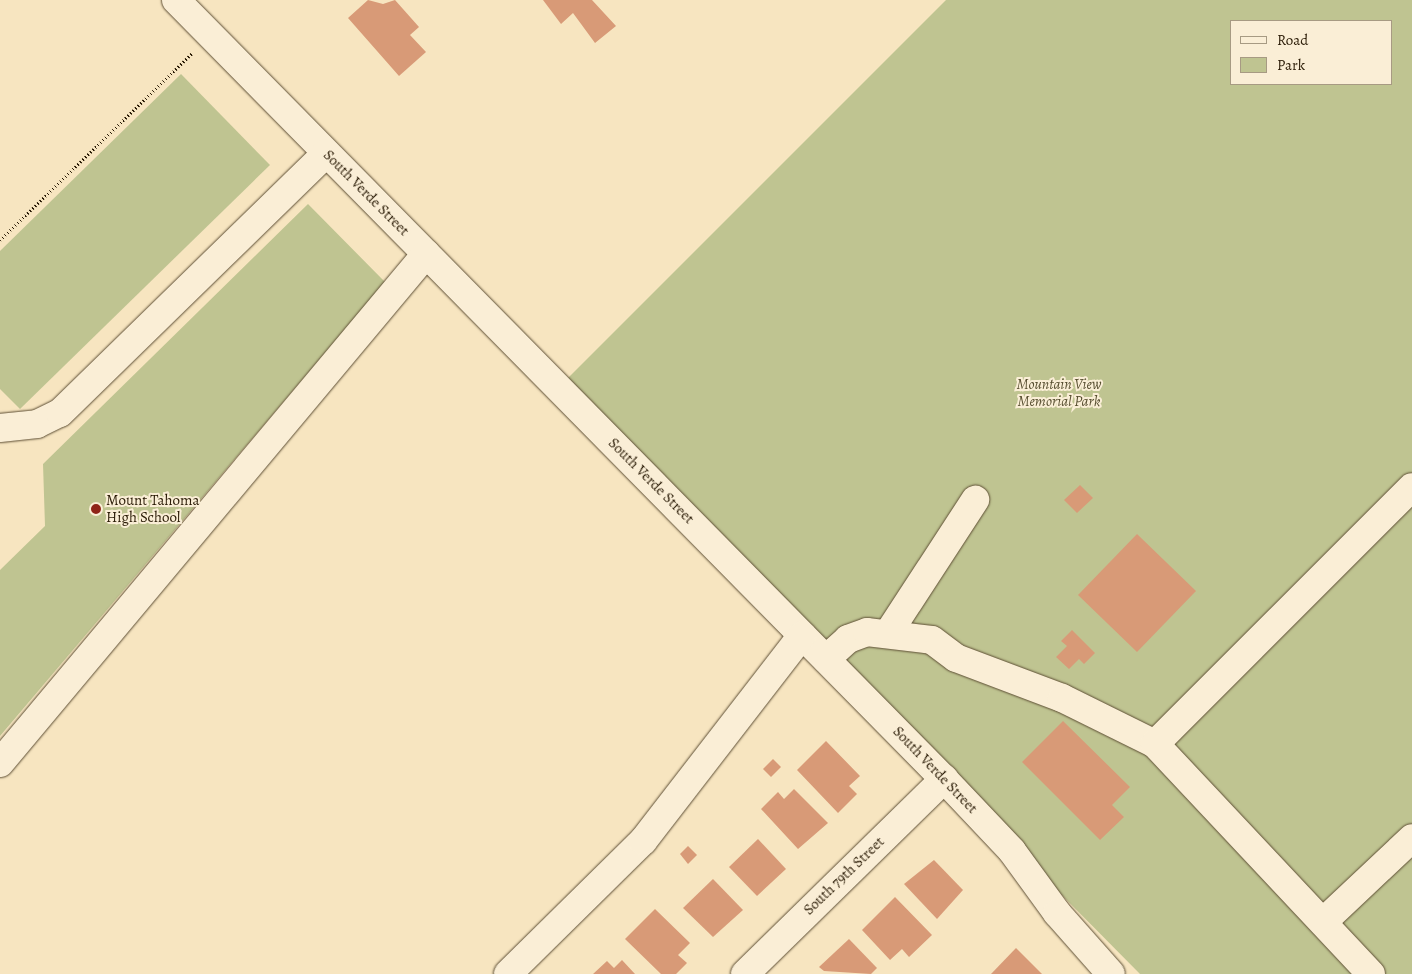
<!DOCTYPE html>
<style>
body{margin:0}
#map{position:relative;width:1412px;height:974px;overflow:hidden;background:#f7e5c0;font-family:Alegreya,serif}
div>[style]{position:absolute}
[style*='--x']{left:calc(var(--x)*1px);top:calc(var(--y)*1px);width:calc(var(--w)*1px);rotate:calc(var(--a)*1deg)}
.green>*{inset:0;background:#bfc491}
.building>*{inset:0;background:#d89a77}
.path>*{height:3px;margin-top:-1.5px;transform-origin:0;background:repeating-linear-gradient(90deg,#2a1b06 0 1px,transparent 0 3.5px)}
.roads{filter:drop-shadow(0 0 1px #5d4e34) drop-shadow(0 0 1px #5d4e34)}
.minor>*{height:28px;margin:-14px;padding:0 14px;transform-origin:14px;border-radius:14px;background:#faeed6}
.dots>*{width:14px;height:14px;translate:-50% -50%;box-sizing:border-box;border:2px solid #faeed6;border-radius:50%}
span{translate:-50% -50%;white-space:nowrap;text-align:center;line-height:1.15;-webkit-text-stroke:4px #faeed6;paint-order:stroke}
.street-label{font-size:15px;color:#2a1b06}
.park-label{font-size:15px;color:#574e30;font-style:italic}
.poi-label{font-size:15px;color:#2a1b06}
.left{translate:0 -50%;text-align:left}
.legend{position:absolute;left:1230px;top:20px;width:162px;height:65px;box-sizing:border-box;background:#faeed6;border:1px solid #a79a83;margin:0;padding:6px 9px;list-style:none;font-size:15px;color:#2a1b06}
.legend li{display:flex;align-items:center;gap:10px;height:25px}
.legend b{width:25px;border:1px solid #a79a83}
</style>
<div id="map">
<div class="green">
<div style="clip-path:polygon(evenodd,946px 0,1412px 0,1412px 974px,1140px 974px,559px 387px,946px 0,1231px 21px,1391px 21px,1391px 84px,1231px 84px,1231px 21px)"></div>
<div style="clip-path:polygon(181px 74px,270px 165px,20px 409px,0 389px,0 251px)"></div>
<div style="clip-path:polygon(308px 204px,385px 282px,0 736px,0 570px,45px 526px,43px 464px)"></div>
</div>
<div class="building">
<div style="clip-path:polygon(368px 0,383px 4px,395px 0,419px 27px,410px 35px,426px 52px,399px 76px,348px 18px)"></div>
<div style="clip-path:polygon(543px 0,592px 0,616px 26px,595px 43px,573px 13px,561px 24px)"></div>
<div style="clip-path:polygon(1080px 485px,1093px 498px,1077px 513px,1064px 500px)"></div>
<div style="clip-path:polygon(1137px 534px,1196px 591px,1137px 652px,1078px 595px)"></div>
<div style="clip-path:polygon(1072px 630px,1095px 653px,1084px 664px,1079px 659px,1069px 669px,1056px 657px,1067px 646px,1061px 641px)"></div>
<div style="clip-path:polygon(1063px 721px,1130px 787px,1112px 805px,1124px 817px,1100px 840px,1022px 762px)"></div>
<div style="clip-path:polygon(826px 741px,860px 776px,849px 786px,857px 794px,838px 813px,797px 770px)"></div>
<div style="clip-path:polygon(773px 759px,781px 767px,771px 777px,763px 769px)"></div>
<div style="clip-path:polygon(794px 789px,828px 823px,798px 849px,761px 809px,778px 792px,784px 799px)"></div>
<div style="clip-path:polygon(758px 839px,786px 869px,757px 896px,729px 867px)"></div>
<div style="clip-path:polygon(688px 846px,697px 855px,688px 864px,680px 854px)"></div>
<div style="clip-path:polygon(934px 860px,963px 890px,937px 919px,904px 884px)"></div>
<div style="clip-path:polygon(713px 879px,743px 910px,713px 937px,683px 908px)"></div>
<div style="clip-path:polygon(895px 897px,932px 935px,909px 957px,902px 949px,890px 960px,862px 930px)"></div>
<div style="clip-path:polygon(655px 909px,690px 943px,678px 955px,687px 963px,676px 974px,661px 974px,625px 939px)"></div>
<div style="clip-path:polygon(849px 939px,877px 968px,871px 974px,824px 971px,819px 967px)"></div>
<div style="clip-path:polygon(1016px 948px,1042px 974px,991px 974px)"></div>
<div style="clip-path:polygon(622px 960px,635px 974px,593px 974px,607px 961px,614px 968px)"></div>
</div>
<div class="path">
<div style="--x:0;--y:240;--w:268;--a:-44.2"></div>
</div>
<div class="roads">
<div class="minor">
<div style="--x:176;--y:0;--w:1094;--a:45.41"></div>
<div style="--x:944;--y:779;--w:99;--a:46.6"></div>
<div style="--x:1012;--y:851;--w:77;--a:54"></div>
<div style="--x:1057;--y:913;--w:81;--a:48.5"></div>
<div style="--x:0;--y:428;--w:37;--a:-6"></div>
<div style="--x:37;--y:424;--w:25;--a:-26"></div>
<div style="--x:60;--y:413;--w:372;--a:-44.3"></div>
<div style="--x:889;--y:632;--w:158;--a:-56.9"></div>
<div style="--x:826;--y:659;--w:30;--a:-42"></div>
<div style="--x:848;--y:639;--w:20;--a:-20"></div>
<div style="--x:867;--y:632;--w:65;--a:7"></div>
<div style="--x:932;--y:640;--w:30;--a:37"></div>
<div style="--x:956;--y:658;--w:113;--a:20.7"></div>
<div style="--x:1062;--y:698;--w:104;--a:26.3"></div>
<div style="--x:0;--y:763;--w:664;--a:-50.07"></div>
<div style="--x:1323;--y:922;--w:122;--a:-43.3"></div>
<div style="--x:508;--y:974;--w:190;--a:-44.6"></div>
<div style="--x:643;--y:841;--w:260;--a:-52.3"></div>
<div style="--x:745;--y:974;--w:279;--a:-44.4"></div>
<div style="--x:1371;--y:974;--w:316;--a:-133.2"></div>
<div style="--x:1155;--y:744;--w:363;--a:-45"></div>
</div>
</div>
<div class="dots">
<div style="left:96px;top:509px;background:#8f2418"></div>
</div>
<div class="street-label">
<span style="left:366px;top:193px;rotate:45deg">South Verde Street</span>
<span style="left:651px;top:481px;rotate:45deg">South Verde Street</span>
<span style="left:935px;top:770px;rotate:46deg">South Verde Street</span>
<span style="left:844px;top:876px;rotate:-44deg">South 79th Street</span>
</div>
<div class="park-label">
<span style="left:1059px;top:393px">Mountain View<br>Memorial Park</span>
</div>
<div class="poi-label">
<span class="left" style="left:106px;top:509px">Mount Tahoma<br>High School</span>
</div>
<ul class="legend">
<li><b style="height:6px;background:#faeed6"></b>Road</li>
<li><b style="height:14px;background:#bfc491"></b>Park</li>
</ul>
</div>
